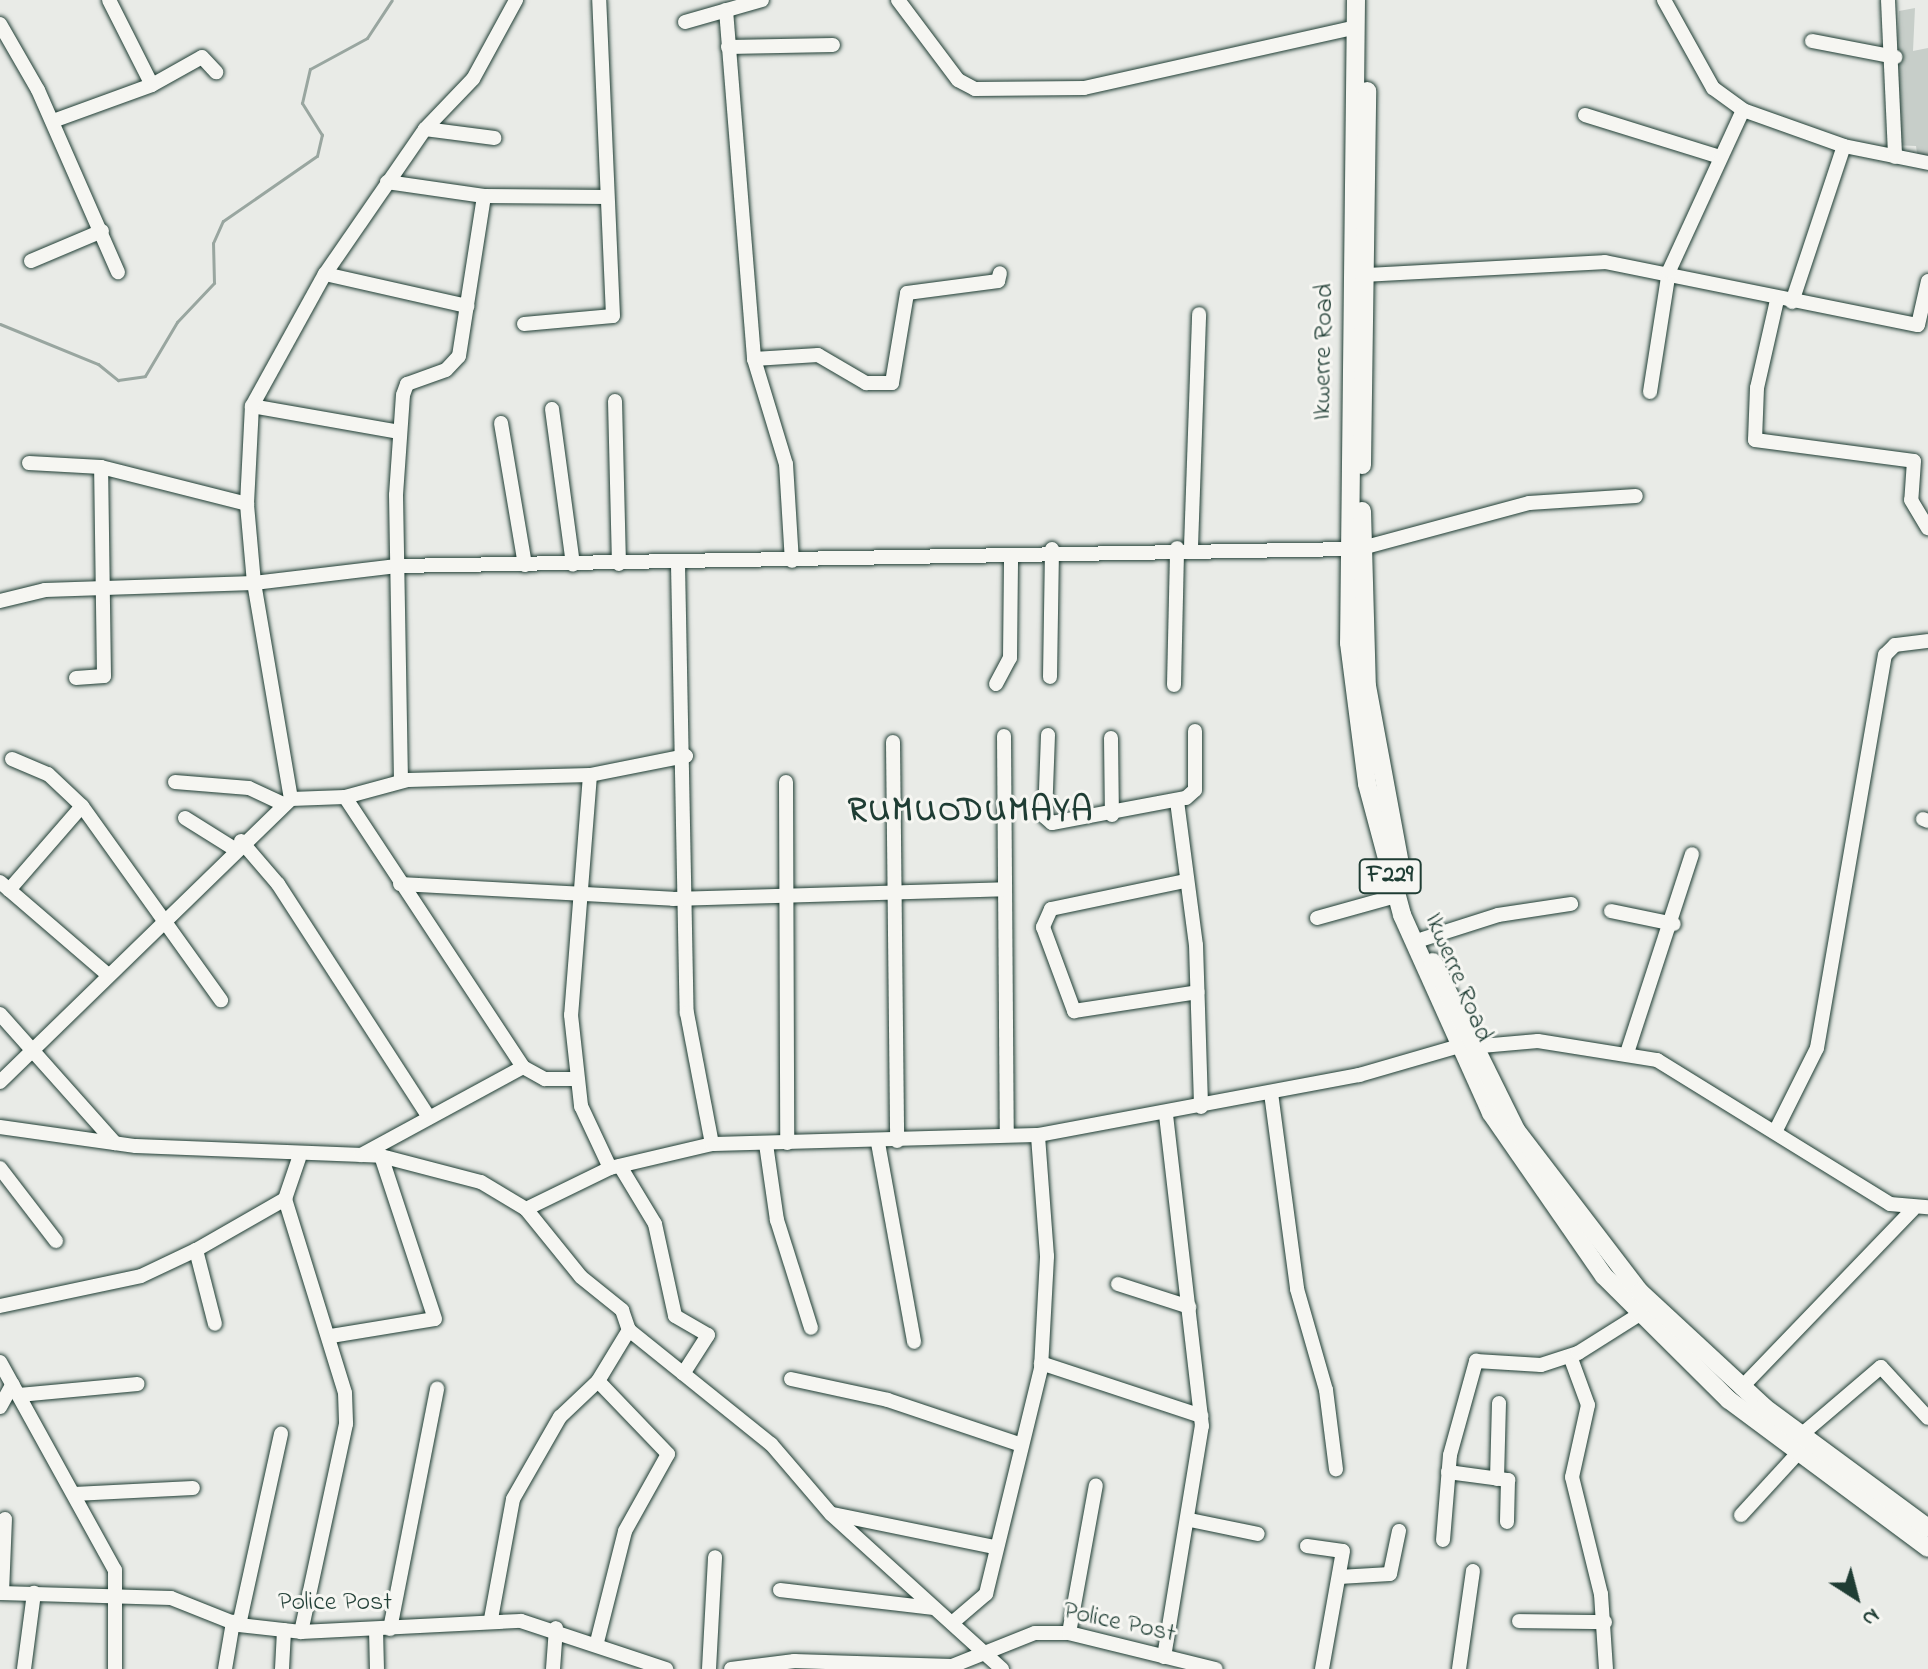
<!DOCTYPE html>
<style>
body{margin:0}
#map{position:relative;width:1928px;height:1669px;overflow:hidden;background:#e9ebe7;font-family:"Indie Flower",sans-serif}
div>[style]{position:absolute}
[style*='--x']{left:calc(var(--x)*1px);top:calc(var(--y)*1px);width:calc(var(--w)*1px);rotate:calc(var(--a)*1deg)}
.green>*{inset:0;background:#c7cec9}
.stream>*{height:3px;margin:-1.5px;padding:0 1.5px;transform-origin:1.5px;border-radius:1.5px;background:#99a6a0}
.roads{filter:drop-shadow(0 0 2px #1f3d34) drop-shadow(0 0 2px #1f3d34)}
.minor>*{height:14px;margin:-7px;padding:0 7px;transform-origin:7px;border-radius:7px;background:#f6f6f2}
.major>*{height:18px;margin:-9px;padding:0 9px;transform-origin:9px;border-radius:9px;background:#f6f6f2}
span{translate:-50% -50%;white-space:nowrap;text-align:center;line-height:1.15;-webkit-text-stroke:6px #f6f6f2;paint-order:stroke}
.shield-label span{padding:2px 6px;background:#f6f6f2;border:2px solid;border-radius:6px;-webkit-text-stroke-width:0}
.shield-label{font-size:24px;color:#1f3d34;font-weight:700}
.street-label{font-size:26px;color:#1f3d34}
.district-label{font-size:34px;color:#1f3d34;font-weight:700;letter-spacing:2px}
.north{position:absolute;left:1816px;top:1557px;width:80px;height:80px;-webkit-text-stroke:6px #f6f6f2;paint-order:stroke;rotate:144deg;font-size:22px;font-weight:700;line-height:32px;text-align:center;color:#1f3d34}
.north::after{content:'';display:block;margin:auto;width:28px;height:36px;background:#1f3d34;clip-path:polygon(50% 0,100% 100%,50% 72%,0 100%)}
</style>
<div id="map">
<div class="green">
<div style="clip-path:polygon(1915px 8px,1913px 51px,1928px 48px,1928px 162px,1918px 161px,1916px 146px,1892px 145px,1899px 11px)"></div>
</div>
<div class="stream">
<div style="--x:0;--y:324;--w:106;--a:22.2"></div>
<div style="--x:98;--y:364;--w:26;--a:39"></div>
<div style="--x:118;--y:380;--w:27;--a:-8"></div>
<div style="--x:145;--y:376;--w:63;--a:-59.3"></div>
<div style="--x:177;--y:322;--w:54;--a:-46.5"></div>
<div style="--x:214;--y:283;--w:40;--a:-91.4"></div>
<div style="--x:213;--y:243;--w:24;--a:-66"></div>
<div style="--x:223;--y:221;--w:114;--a:-34.7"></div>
<div style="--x:317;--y:156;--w:22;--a:-77"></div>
<div style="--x:322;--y:135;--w:38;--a:-122"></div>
<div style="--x:302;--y:103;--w:35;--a:-77"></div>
<div style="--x:310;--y:69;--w:65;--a:-28.5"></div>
<div style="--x:367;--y:38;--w:45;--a:-56.7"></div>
</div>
<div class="roads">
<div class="minor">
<div style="--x:109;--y:0;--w:95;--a:63.2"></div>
<div style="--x:898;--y:0;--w:100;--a:53.1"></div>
<div style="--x:958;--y:80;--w:19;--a:28"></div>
<div style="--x:975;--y:89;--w:109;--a:-0.5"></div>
<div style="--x:1084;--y:88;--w:279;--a:-12.6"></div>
<div style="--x:1664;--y:0;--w:101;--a:60.9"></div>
<div style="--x:1713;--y:88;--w:37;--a:36"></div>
<div style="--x:1743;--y:110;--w:107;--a:19.6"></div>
<div style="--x:1844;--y:146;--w:86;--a:11.4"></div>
<div style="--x:1888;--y:0;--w:157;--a:87.4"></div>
<div style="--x:726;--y:10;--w:350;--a:85.4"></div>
<div style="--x:754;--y:359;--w:110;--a:73.1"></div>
<div style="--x:786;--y:464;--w:97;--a:86.5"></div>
<div style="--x:685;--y:22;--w:80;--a:-15.9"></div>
<div style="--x:0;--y:24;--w:76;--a:60.1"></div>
<div style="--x:38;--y:90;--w:199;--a:66.3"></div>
<div style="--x:1812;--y:41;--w:85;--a:10.9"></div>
<div style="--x:728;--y:47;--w:105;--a:-1.1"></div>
<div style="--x:1585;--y:115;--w:141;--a:17.3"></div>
<div style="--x:53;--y:121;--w:105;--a:-20"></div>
<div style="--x:152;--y:85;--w:57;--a:-29.2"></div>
<div style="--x:202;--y:57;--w:21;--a:47"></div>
<div style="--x:425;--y:129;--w:70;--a:7.4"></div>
<div style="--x:387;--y:182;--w:98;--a:8.2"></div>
<div style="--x:484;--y:196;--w:123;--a:0.5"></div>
<div style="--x:31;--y:261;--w:77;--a:-22.9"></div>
<div style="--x:325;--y:274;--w:146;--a:12.7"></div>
<div style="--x:1365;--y:275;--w:240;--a:-3.1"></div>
<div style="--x:1605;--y:262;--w:319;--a:11.4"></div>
<div style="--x:1918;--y:325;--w:45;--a:-77.2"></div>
<div style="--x:1777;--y:300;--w:90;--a:102.8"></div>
<div style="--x:1757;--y:388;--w:52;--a:92.2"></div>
<div style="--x:1755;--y:440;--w:160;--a:7.5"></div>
<div style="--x:1914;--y:461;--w:39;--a:94"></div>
<div style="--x:1911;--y:500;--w:33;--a:59"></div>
<div style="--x:1792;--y:302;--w:164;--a:-71.6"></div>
<div style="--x:524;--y:324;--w:89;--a:-5.1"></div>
<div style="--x:613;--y:316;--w:316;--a:-92.5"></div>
<div style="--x:754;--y:359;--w:64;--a:-3.6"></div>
<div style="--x:818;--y:355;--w:56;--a:30.3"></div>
<div style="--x:866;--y:383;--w:26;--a:0"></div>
<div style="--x:892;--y:383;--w:91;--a:-80.5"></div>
<div style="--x:907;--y:293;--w:92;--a:-7.5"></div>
<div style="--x:998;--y:281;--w:8;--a:-76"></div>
<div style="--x:1650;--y:392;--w:122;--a:-81.1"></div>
<div style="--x:1669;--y:271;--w:177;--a:-65.3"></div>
<div style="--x:615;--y:401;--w:163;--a:88.6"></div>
<div style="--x:252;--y:406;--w:150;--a:10"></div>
<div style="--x:552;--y:409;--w:157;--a:82.3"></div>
<div style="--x:501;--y:423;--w:144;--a:80.4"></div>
<div style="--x:29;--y:463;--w:72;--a:3.2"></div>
<div style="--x:101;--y:467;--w:151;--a:14.2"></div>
<div style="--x:1191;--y:547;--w:233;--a:-88"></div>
<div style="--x:1362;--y:548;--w:173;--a:-15.1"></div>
<div style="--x:1529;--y:503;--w:107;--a:-3.7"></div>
<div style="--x:678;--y:564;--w:449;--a:88.9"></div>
<div style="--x:687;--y:1013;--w:133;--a:79.2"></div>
<div style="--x:0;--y:601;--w:46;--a:-13.7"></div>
<div style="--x:45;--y:590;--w:209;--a:-1.9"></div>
<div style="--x:254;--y:583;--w:144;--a:-6.8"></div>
<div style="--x:397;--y:566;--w:952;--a:-1.02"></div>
<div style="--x:1050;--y:677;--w:128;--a:-89.1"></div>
<div style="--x:76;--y:678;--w:28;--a:-4"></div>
<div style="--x:104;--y:676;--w:209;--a:-90.8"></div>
<div style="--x:996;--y:684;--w:30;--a:-62"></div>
<div style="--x:1010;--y:658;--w:101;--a:-89.4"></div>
<div style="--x:1174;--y:685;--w:137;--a:-88.7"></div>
<div style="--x:1048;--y:735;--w:82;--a:92.1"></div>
<div style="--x:1045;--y:817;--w:9;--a:41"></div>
<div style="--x:1052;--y:823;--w:136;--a:-10.6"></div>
<div style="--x:1186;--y:798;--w:12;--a:-42"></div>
<div style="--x:1195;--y:790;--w:59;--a:-90"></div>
<div style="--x:1004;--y:736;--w:399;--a:89.6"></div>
<div style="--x:1111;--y:738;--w:77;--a:89.3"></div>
<div style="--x:893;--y:742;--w:399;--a:89.4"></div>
<div style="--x:12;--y:759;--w:39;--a:23"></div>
<div style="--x:48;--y:774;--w:47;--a:43.3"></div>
<div style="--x:82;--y:806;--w:239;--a:54.4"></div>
<div style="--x:590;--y:775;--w:241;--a:94.5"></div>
<div style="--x:571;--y:1015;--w:92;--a:83.7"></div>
<div style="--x:581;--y:1106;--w:68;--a:64.9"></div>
<div style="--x:401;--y:781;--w:286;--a:-91"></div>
<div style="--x:396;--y:495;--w:100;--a:-86"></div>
<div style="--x:403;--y:395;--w:12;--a:-70"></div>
<div style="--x:407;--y:384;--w:41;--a:-19.7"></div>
<div style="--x:446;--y:370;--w:19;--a:-47"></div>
<div style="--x:459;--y:356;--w:162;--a:-81.1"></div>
<div style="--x:175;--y:782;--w:74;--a:4.6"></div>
<div style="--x:249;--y:788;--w:38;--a:25"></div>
<div style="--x:786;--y:782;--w:361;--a:89.8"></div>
<div style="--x:345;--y:797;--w:323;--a:56.6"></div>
<div style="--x:523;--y:1067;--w:25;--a:29"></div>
<div style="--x:545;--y:1079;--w:29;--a:0"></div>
<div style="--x:291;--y:799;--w:219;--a:-99.7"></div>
<div style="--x:254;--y:583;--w:79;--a:-95.1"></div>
<div style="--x:247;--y:504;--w:98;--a:-87.1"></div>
<div style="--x:252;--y:406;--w:151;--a:-61.1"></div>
<div style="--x:325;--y:274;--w:176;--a:-55.4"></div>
<div style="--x:425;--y:129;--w:69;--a:-46.2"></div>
<div style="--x:473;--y:79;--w:90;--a:-61.4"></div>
<div style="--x:1177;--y:801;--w:145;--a:82.5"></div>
<div style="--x:1196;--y:945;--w:162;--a:88.2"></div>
<div style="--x:185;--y:818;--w:57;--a:32"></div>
<div style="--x:1923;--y:819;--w:5;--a:22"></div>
<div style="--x:241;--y:841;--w:57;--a:49.3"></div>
<div style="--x:278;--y:884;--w:278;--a:57.1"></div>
<div style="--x:1185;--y:881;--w:137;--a:168.2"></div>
<div style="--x:1051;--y:909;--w:20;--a:114"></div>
<div style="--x:1043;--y:927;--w:90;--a:69.7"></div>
<div style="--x:1074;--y:1011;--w:125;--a:-8.7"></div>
<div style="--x:0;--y:882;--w:143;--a:40.7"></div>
<div style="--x:400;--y:884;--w:273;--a:3.1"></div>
<div style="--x:673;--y:899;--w:332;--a:-1.7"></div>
<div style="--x:9;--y:890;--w:111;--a:-49"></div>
<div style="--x:1611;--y:911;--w:64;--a:11.7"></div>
<div style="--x:1317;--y:918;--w:82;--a:-15.6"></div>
<div style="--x:1423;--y:939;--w:79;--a:-17.7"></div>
<div style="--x:1498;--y:915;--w:74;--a:-8.6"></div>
<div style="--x:0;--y:1014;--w:173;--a:48.3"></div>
<div style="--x:1470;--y:1047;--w:68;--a:-5"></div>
<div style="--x:1538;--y:1041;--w:121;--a:9.1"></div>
<div style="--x:1657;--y:1060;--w:274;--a:31.7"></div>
<div style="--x:1890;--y:1204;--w:38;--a:5"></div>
<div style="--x:1628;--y:1050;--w:206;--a:-71.9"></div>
<div style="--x:0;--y:1082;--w:406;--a:-44.2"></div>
<div style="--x:291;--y:799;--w:54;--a:-2.1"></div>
<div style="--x:345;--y:797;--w:65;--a:-15.1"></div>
<div style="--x:408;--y:780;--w:182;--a:-1.6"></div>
<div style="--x:590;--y:775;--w:98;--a:-11.2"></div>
<div style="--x:1271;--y:1093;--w:198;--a:82.4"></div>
<div style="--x:1297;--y:1289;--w:105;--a:74"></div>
<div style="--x:1326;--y:1390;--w:80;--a:82.8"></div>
<div style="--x:0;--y:1127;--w:137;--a:8"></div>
<div style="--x:136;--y:1146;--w:245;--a:2.3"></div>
<div style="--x:381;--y:1156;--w:103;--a:14.6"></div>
<div style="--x:481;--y:1182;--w:52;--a:31"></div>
<div style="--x:526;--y:1209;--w:87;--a:51"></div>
<div style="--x:581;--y:1277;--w:53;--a:38.8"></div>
<div style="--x:622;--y:1310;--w:21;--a:71"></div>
<div style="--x:629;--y:1330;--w:182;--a:38.8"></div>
<div style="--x:771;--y:1444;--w:92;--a:49.4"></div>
<div style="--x:831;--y:1514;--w:231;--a:42.2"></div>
<div style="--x:1775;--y:1132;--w:94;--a:-63.4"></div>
<div style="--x:1817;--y:1048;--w:399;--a:-80.2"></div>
<div style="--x:1885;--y:655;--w:14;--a:-45"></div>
<div style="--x:1895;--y:645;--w:33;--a:-7"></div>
<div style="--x:878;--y:1143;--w:202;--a:79.7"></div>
<div style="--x:766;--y:1144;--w:77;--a:81.8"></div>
<div style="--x:777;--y:1220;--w:113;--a:72.5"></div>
<div style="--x:361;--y:1155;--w:184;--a:-28.5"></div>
<div style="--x:620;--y:1166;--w:68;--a:58.9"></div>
<div style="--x:655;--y:1224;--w:94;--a:77.7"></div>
<div style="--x:675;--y:1316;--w:38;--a:30"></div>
<div style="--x:708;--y:1335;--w:46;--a:122.7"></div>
<div style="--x:0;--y:1168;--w:92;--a:52.5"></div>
<div style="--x:285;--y:1199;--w:203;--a:72.8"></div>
<div style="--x:345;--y:1393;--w:31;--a:88"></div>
<div style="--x:346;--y:1424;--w:213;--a:102.2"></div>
<div style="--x:526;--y:1209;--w:93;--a:-26"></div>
<div style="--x:610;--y:1168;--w:105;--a:-13.2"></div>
<div style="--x:712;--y:1144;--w:326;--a:-1.6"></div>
<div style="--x:1038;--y:1135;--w:327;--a:-10.6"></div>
<div style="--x:1359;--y:1075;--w:101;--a:-16.1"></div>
<div style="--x:196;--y:1250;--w:76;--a:75.6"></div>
<div style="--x:1118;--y:1284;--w:75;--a:17.9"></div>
<div style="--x:0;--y:1306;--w:144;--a:-12"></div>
<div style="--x:141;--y:1276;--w:61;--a:-25.3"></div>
<div style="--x:196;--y:1250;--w:103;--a:-29.8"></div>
<div style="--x:285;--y:1199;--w:43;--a:-71.1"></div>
<div style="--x:331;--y:1336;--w:105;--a:-9.3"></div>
<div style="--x:435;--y:1319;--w:172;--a:-108.3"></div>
<div style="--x:1570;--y:1356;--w:52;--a:69.8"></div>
<div style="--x:1588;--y:1405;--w:74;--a:102.5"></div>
<div style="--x:1572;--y:1477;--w:121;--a:76.1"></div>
<div style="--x:1601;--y:1594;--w:75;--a:86.2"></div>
<div style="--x:0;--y:1362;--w:238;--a:61.1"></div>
<div style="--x:115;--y:1570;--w:99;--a:90"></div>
<div style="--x:1041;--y:1363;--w:169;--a:18.3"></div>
<div style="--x:791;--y:1379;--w:99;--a:12.2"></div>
<div style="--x:888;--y:1400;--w:138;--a:18.6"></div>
<div style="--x:1741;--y:1388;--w:248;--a:-46.1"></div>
<div style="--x:19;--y:1395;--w:119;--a:-5.3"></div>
<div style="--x:0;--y:1407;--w:26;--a:-61"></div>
<div style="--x:1801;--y:1435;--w:105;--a:-40.4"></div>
<div style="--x:1881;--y:1367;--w:69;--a:47.3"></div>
<div style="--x:1448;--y:1472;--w:61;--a:7.6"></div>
<div style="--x:1508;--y:1480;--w:42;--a:91.4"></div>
<div style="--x:1497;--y:1479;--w:76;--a:-88.5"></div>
<div style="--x:74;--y:1494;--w:119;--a:-2.9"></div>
<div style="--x:833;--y:1514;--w:164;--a:11.6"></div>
<div style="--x:1741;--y:1515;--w:86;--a:-47.4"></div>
<div style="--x:1190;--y:1520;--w:69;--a:11.6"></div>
<div style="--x:1443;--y:1540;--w:85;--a:-85.3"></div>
<div style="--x:1450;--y:1455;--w:98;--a:-74.5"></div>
<div style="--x:1476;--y:1361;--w:65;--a:3.5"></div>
<div style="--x:1541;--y:1365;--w:39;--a:-18"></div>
<div style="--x:1578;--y:1353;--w:73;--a:-32.2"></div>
<div style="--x:1307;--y:1546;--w:36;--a:8"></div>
<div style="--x:1343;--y:1551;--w:120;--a:100.1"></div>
<div style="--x:1339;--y:1577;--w:51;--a:-3.4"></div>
<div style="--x:1390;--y:1574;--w:44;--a:-78.2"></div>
<div style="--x:780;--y:1590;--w:155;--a:6.7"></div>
<div style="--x:0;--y:1593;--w:171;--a:1.7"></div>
<div style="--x:171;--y:1598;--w:73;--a:21.7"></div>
<div style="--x:239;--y:1625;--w:62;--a:6.4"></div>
<div style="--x:301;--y:1632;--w:220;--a:-2.9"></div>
<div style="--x:521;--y:1621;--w:153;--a:18.3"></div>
<div style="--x:2;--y:1593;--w:74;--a:-87.7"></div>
<div style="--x:491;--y:1619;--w:122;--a:-79.6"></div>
<div style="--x:513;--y:1499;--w:95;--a:-60.2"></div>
<div style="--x:560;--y:1417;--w:52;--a:-43.5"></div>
<div style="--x:598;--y:1381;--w:60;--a:-58.7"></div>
<div style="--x:1519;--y:1621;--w:86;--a:0.7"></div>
<div style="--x:952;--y:1623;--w:45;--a:-40.5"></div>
<div style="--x:986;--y:1594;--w:233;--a:-76.3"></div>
<div style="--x:1041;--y:1368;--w:112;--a:-86.9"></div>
<div style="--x:1047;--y:1256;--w:121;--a:-94.3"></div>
<div style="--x:239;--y:1625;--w:196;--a:-77.6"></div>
<div style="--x:376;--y:1629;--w:40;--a:88.6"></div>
<div style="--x:390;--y:1629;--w:245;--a:-78.9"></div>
<div style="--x:1069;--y:1633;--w:150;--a:-79.7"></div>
<div style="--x:597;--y:1642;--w:114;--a:-75.8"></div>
<div style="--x:625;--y:1531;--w:88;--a:-60.8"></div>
<div style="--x:668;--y:1454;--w:101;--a:-133.8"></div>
<div style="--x:1164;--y:1657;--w:234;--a:-80.7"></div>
<div style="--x:1202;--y:1426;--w:314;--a:-96.6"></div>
<div style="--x:24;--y:1669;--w:77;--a:-82.5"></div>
<div style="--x:225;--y:1669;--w:48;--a:-80.3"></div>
<div style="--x:282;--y:1669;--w:39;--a:-87"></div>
<div style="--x:553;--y:1669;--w:41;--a:-85.8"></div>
<div style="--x:709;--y:1669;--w:112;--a:-86.9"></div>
<div style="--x:731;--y:1669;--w:64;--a:-7.2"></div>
<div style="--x:794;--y:1661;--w:158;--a:1.8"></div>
<div style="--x:952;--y:1666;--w:89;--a:-21.7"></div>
<div style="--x:1035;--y:1633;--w:34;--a:0"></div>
<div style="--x:1069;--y:1633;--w:151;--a:13.8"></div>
<div style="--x:1459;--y:1669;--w:99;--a:-81.9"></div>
</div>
<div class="major">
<div style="--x:1356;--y:0;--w:643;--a:90.62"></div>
<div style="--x:1349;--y:643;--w:142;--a:82.7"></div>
<div style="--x:1367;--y:784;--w:136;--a:75"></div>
<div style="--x:1402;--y:915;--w:217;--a:65.8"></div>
<div style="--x:1491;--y:1113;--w:198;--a:55.3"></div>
<div style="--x:1604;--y:1276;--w:176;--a:44.8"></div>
<div style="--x:1729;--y:1400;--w:248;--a:36.6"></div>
<div style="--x:1362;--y:465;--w:374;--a:-89.2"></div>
<div style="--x:1362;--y:511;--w:175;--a:88.4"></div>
<div style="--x:1367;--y:686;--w:187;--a:79.5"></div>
<div style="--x:1433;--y:962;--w:187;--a:63.7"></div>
<div style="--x:1516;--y:1130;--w:204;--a:52.6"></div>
<div style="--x:1640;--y:1292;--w:169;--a:42.8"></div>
<div style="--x:1764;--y:1407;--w:204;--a:36.4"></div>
</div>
</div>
<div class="shield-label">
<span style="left:1390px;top:876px">F229</span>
</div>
<div class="street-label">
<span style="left:1325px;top:352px;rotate:-89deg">Ikwerre Road</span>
<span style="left:1457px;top:978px;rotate:67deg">Ikwerre Road</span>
<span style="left:335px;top:1604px">Police Post</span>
<span style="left:1119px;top:1624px;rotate:12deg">Police Post</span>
</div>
<div class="district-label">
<span style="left:971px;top:813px">RUMUODUMAYA</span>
</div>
<div class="north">N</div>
</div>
